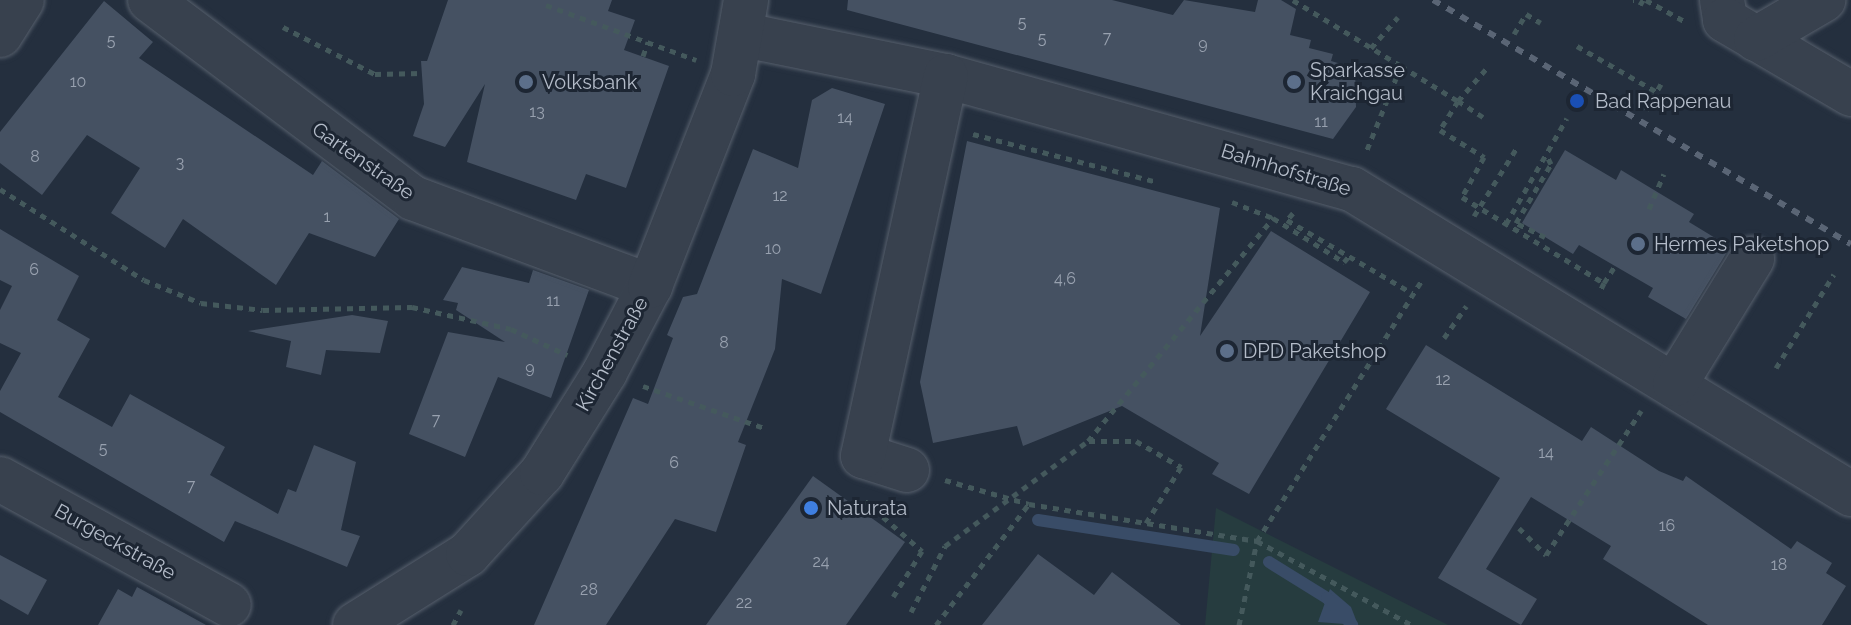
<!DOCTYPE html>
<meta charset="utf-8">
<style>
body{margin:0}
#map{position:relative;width:1851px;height:625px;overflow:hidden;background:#242f3e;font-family:Raleway,sans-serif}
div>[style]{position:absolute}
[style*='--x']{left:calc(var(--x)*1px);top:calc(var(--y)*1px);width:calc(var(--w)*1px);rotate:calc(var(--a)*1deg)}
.green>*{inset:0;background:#263c3f}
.water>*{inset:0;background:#394c67}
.stream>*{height:12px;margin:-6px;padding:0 6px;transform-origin:6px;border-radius:6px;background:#394c67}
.building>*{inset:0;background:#455162}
.path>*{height:5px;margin-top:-2.5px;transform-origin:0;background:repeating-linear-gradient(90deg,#44595c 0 6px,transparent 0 12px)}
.roads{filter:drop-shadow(0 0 2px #565f6c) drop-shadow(0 0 2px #565f6c)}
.minor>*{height:44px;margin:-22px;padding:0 22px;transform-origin:22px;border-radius:22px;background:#38414e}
.rail>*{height:6px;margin-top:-3px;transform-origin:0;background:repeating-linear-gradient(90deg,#5a6575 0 8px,transparent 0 16px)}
.path-bridge>*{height:5px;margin-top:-2.5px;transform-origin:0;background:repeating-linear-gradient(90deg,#44595c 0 6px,transparent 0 12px)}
.dots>*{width:22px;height:22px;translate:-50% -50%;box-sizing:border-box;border:4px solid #1d2633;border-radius:50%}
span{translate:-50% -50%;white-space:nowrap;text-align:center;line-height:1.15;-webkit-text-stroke:6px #1d2633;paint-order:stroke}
.number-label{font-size:16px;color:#98a1af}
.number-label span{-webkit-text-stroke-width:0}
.poi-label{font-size:20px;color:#b4bcc9}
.left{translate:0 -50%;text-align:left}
.street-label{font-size:20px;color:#b4bcc9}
</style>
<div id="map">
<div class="green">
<div style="clip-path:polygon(1216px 508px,1448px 625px,1205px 625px)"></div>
</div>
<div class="water">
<div style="clip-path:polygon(1330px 589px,1351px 607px,1358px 625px,1318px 622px)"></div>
</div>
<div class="stream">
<div style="--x:1038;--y:520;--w:198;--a:8.7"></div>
<div style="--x:1269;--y:562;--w:68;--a:31.8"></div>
<div style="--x:1327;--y:598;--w:37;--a:47"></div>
</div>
<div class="building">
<div style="clip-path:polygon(448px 0,612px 0,608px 11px,635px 20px,624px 50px,669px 66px,626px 188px,586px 174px,576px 200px,467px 162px,485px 84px,445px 147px,413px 136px,424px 104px,421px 61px,427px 61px)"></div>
<div style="clip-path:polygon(848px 0,1112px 0,1173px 15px,1184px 0,1255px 12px,1258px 0,1281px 0,1296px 9px,1290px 35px,1311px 40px,1309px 48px,1333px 54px,1331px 61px,1355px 68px,1356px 107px,1333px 139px,847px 10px)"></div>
<div style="clip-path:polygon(104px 1px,153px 42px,139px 58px,313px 175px,322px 161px,399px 219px,375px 257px,309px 233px,276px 285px,183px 219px,165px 248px,111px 213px,140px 168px,87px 135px,42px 195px,0 163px,0 132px)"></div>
<div style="clip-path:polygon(832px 88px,885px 104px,821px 294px,782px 279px,775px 349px,738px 442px,746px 445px,716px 532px,675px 519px,606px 625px,534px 625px,633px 398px,648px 404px,673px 338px,667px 335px,683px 297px,697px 294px,753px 149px,798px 168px,812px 100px)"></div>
<div style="clip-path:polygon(967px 141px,1220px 208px,1200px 336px,1271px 231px,1370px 292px,1249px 494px,1212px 474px,1219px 463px,1122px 406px,1023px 446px,1017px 426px,933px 443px,920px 382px)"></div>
<div style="clip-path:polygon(1565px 150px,1616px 180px,1621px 170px,1659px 193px,1694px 214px,1689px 222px,1730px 247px,1686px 319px,1648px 297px,1653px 288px,1615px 266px,1579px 245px,1573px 254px,1522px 223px)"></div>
<div style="clip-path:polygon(0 229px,79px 276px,57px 320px,90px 339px,58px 397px,112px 427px,130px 394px,225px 447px,210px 475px,278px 514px,288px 489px,296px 492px,314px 445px,356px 462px,341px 530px,360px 536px,347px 567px,235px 521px,224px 542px,0 412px,0 391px,21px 353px,0 343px,0 310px,12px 286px,0 280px)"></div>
<div style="clip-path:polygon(462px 267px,529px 283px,533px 270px,589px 290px,551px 398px,498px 377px,465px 457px,409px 434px,448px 332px,505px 342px,456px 310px,458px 303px,443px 300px)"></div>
<div style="clip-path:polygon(352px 315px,388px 321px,380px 353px,326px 350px,321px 375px,286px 367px,291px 341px,248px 331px)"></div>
<div style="clip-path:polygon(1426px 345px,1582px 441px,1591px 427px,1659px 471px,1683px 481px,1686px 476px,1791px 549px,1797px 541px,1832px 563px,1826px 573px,1846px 586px,1822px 625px,1708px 625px,1603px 559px,1611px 546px,1531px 497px,1486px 569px,1537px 599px,1521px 625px,1438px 578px,1500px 478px,1386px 409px)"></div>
<div style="clip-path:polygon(813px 476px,905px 542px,846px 625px,706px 625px)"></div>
<div style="clip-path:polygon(1038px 554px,1094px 595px,1112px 572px,1181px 625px,982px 625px)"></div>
<div style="clip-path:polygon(0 555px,47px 580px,28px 615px,0 599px)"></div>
<div style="clip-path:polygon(137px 587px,206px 625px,98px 625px,118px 589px,132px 597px)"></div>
</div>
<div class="path">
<div style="--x:1293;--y:0;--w:127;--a:31.4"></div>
<div style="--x:1401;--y:66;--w:93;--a:112.1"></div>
<div style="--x:1633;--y:0;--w:1;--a:0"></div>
<div style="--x:1646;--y:0;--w:43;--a:28.9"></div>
<div style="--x:546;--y:5;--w:160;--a:20.1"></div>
<div style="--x:1640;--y:5;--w:6;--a:-59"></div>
<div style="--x:283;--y:27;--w:103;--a:27.1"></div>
<div style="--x:375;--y:74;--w:47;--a:-1.2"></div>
<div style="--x:1514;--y:34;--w:23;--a:-59"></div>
<div style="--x:1526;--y:14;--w:17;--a:31"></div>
<div style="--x:1577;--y:46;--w:92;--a:29.9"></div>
<div style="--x:1371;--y:48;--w:41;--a:-48.9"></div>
<div style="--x:643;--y:56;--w:15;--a:-70"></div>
<div style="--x:1401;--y:66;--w:67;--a:31.6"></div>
<div style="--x:1458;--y:101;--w:34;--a:122"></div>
<div style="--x:1440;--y:130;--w:52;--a:31.5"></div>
<div style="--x:1484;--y:157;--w:46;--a:118.8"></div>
<div style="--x:1462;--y:197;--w:166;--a:31.2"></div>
<div style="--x:1604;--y:283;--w:9;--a:117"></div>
<div style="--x:1646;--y:110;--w:30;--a:-60"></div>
<div style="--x:1483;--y:117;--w:30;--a:-147"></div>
<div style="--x:1458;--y:101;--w:43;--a:-48.8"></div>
<div style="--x:973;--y:134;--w:190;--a:14.6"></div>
<div style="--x:0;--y:189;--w:170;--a:32.3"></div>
<div style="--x:144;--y:280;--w:61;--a:22"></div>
<div style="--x:201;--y:303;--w:62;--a:6.4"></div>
<div style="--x:263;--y:310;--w:149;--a:-1.2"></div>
<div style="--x:412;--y:307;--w:101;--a:12.5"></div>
<div style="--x:511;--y:329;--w:62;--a:24.9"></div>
<div style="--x:1232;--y:202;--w:44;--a:21.3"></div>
<div style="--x:1273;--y:218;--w:84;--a:31.8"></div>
<div style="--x:1344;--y:262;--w:8;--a:-50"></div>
<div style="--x:1649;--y:209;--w:38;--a:-67"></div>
<div style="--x:1293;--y:213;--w:9;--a:131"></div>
<div style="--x:1287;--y:220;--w:145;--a:30.3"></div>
<div style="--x:1474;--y:216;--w:79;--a:-57.9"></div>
<div style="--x:1506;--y:224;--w:122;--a:-60.1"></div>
<div style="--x:1545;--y:237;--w:32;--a:-154"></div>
<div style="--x:1516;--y:223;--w:69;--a:-59.3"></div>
<div style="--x:1551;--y:164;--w:9;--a:-117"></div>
<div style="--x:1604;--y:283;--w:20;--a:-57"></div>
<div style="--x:1444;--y:338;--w:39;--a:-55"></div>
<div style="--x:1776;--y:368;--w:110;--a:-58.3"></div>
<div style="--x:643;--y:386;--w:131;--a:19.1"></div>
<div style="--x:1088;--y:441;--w:291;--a:-50.3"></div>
<div style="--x:1089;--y:441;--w:47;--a:0"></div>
<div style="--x:1136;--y:441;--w:52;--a:30"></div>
<div style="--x:1181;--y:467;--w:66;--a:122"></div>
<div style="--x:945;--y:480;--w:87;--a:15.9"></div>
<div style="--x:1029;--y:504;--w:231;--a:9.2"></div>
<div style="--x:1257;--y:541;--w:176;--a:28.5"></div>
<div style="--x:865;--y:501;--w:76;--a:41.3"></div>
<div style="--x:922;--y:551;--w:54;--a:122.2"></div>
<div style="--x:1519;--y:528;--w:38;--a:45"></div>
<div style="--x:1546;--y:555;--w:173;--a:-56.6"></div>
<div style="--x:911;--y:612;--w:74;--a:-62.7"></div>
<div style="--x:453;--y:625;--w:17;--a:-62"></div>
<div style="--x:936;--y:625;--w:153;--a:-52.5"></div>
<div style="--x:1239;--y:625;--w:86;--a:-77.9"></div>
<div style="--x:1257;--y:541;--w:309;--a:-57.7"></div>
</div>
<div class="roads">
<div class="minor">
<div style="--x:150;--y:0;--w:329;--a:37"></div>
<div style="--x:413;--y:198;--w:253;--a:20.4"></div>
<div style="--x:1722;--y:0;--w:20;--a:81"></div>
<div style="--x:1725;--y:20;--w:146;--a:30.4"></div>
<div style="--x:0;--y:35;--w:41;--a:-57.8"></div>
<div style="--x:744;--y:35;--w:206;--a:11.5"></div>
<div style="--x:946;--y:76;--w:421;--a:15.6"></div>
<div style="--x:1352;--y:189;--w:585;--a:31.43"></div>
<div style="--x:1756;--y:39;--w:78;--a:-30.2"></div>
<div style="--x:1675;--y:384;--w:147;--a:-58.4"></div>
<div style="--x:907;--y:470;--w:46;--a:-162.3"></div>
<div style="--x:863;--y:456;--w:389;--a:-77.7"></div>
<div style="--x:0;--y:479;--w:261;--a:28.8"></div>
<div style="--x:355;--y:625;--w:133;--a:-32.1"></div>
<div style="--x:468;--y:554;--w:110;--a:-47.6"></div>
<div style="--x:542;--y:473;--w:119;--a:-58"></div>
<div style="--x:605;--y:372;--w:97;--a:-62.4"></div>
<div style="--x:650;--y:286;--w:228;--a:-68.6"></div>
<div style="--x:733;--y:74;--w:75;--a:-80"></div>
</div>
</div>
<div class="rail">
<div style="--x:1433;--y:0;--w:484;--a:30.3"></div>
</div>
<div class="path-bridge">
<div style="--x:945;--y:546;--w:177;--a:-36.3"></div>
</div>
<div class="dots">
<div style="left:526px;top:82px;background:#5c6f8a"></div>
<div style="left:1294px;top:82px;background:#5c6f8a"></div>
<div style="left:1577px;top:101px;background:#1a4fb4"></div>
<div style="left:1638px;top:244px;background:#5c6f8a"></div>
<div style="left:1227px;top:351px;background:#5c6f8a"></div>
<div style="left:811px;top:508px;background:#3f7fe0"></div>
</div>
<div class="number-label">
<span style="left:1022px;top:23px">5</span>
<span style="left:1107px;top:38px">7</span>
<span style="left:1042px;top:39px">5</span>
<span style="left:111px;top:41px">5</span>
<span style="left:1203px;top:44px">9</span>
<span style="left:78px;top:82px">10</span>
<span style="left:537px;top:112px">13</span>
<span style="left:845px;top:118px">14</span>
<span style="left:1321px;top:122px">11</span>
<span style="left:35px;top:157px">8</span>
<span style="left:180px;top:163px">3</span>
<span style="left:780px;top:196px">12</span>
<span style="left:327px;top:217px">1</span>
<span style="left:773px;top:249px">10</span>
<span style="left:34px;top:270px">6</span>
<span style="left:1065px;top:279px">4,6</span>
<span style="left:553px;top:301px">11</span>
<span style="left:724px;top:343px">8</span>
<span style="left:530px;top:368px">9</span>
<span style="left:1443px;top:380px">12</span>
<span style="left:436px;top:420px">7</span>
<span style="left:103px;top:449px">5</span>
<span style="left:1546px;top:453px">14</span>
<span style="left:674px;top:463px">6</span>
<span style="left:191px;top:486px">7</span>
<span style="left:1667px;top:526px">16</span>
<span style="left:821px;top:562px">24</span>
<span style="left:1779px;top:565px">18</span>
<span style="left:589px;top:590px">28</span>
<span style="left:744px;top:603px">22</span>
</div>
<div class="poi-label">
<span class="left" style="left:1310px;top:82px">Sparkasse<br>Kraichgau</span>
<span class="left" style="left:542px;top:82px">Volksbank</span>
<span class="left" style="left:1595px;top:101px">Bad Rappenau</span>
<span class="left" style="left:1654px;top:244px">Hermes Paketshop</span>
<span class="left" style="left:1243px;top:351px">DPD Paketshop</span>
<span class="left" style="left:827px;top:508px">Naturata</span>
</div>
<div class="street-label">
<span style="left:363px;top:161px;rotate:35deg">Gartenstraße</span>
<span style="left:1286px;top:170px;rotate:17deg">Bahnhofstraße</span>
<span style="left:612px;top:354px;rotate:-61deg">Kirchenstraße</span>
<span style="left:115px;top:542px;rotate:29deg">Burgeckstraße</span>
</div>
</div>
